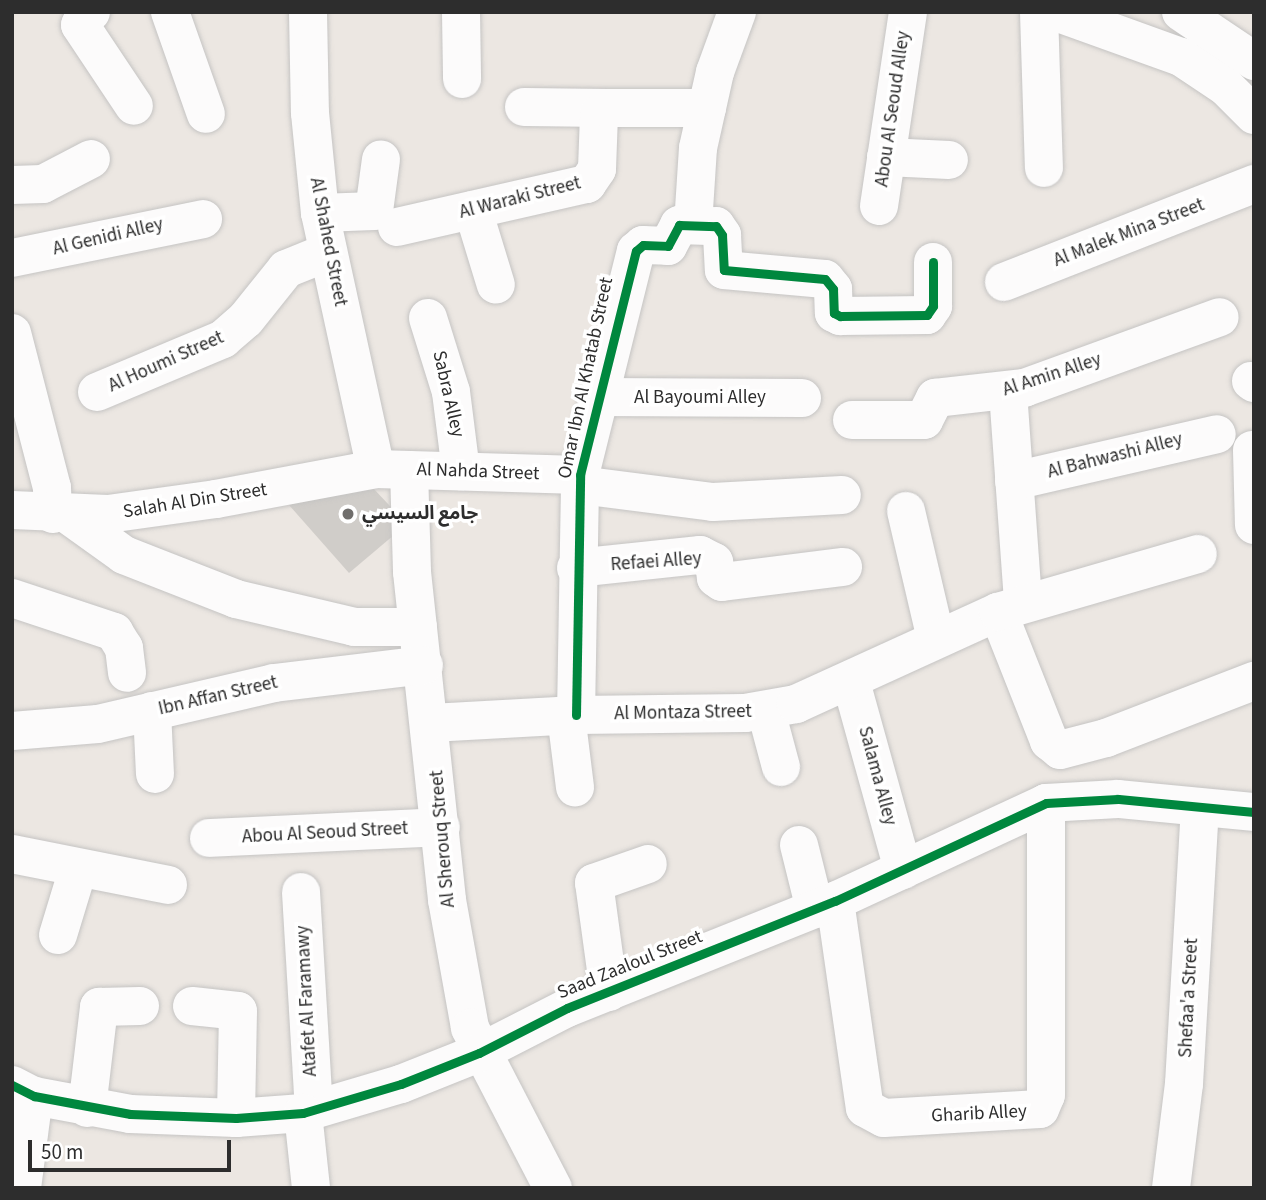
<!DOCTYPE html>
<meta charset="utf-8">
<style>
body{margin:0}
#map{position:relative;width:1266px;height:1200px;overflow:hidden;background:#ece7e2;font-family:"Source Sans 3","Noto Sans Arabic",sans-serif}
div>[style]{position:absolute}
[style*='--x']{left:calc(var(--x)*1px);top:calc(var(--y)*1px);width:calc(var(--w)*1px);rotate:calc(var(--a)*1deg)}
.building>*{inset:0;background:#d0cdc9}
.roads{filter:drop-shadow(0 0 2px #c5c4c3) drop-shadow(0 0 2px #c5c4c3)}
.minor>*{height:38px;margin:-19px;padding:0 19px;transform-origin:19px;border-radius:19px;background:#fcfbfb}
.cycleway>*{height:9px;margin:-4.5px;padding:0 4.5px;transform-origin:4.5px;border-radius:4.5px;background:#00873e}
.dots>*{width:19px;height:19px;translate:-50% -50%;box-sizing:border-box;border:4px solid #fff;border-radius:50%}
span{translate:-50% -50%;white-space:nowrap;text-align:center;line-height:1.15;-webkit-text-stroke:7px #fff;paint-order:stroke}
.street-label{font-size:19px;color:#2d2d2d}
.poi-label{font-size:19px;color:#2d2d2d;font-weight:700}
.left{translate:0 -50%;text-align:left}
.frame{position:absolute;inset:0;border:14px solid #2d2d2d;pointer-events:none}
.scale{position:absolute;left:28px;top:1140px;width:203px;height:32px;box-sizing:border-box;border:4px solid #2d2d2d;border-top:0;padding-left:9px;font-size:21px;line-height:24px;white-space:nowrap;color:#2d2d2d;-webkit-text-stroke:5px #fff;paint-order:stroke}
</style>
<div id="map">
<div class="building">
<div style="clip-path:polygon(355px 469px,407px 524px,349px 573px,289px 505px)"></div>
</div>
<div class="roads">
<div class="minor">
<div style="--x:91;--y:12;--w:6;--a:162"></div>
<div style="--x:85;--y:14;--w:12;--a:114"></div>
<div style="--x:80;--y:25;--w:97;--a:56.3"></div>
<div style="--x:170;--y:12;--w:108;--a:70.6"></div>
<div style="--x:308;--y:12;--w:101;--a:88.9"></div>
<div style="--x:310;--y:113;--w:100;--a:84.3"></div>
<div style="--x:320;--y:213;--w:262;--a:77.7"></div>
<div style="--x:461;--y:12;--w:67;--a:89.1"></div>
<div style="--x:1039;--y:12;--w:156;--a:88.2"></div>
<div style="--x:1056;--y:12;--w:133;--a:19.8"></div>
<div style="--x:1181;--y:57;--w:54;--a:33.7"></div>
<div style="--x:1226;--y:87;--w:40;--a:45"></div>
<div style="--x:1181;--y:12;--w:88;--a:33.9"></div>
<div style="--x:524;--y:107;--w:83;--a:0.7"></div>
<div style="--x:886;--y:157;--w:63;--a:2.7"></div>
<div style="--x:12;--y:185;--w:31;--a:-2"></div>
<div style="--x:43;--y:184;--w:54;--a:-27.5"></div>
<div style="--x:879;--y:206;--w:196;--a:-81.5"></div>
<div style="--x:473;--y:210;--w:78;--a:73"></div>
<div style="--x:320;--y:213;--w:54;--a:-2.1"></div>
<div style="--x:374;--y:211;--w:52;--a:-82.3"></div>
<div style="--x:693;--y:225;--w:77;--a:-86.3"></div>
<div style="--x:698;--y:148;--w:78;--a:-77.4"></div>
<div style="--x:715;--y:72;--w:64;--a:-69.9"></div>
<div style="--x:397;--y:227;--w:195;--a:-12.8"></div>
<div style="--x:587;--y:184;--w:18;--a:-56"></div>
<div style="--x:597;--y:169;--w:55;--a:-87.9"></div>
<div style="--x:599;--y:114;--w:10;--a:-37"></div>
<div style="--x:607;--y:108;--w:100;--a:0"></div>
<div style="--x:12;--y:258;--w:195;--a:-11.5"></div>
<div style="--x:1004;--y:282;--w:269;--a:-21.4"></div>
<div style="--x:428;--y:318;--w:77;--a:72.7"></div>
<div style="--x:451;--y:392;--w:80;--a:82.8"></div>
<div style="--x:12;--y:333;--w:160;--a:75.5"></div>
<div style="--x:52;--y:488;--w:26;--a:88"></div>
<div style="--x:1251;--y:381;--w:4;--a:34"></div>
<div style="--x:97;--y:392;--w:137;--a:-22.8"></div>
<div style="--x:223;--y:339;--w:30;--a:-41"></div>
<div style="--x:246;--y:319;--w:64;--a:-51.3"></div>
<div style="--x:286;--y:269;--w:45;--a:-22"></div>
<div style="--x:1008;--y:392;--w:212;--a:85.9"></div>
<div style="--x:598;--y:397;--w:204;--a:0.3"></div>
<div style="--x:852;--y:420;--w:72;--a:0"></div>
<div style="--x:924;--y:420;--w:25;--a:-63"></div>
<div style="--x:935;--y:398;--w:90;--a:-6.4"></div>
<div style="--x:1024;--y:388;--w:208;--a:-19.9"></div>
<div style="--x:1252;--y:450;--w:75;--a:88.5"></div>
<div style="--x:409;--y:470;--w:102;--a:88.3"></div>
<div style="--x:412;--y:572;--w:330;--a:83.9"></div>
<div style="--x:447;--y:900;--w:130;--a:79.8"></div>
<div style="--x:470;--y:1028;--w:180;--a:62.6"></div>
<div style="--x:1014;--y:481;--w:208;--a:-13"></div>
<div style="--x:580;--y:485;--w:134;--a:7.3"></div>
<div style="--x:713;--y:502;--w:129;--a:-3.1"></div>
<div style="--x:12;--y:510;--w:96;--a:2.4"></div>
<div style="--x:108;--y:514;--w:109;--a:-7.9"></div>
<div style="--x:216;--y:499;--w:163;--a:-10.6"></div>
<div style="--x:376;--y:469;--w:204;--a:1.7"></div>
<div style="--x:906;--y:511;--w:131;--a:76.8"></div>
<div style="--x:67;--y:514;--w:70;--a:35.7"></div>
<div style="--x:124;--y:555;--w:120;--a:21.4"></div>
<div style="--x:236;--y:599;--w:121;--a:13.3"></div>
<div style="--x:354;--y:627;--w:64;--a:0"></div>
<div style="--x:576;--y:568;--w:125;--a:-6"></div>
<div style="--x:700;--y:555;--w:16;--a:27"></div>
<div style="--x:714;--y:562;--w:16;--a:83"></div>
<div style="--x:716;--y:578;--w:7;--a:34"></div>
<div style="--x:722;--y:582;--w:122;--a:-7.1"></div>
<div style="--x:12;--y:598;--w:108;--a:18.4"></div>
<div style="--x:114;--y:632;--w:19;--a:58"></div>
<div style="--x:124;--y:648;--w:25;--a:83"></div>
<div style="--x:998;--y:612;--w:139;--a:68.4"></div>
<div style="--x:1049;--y:741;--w:14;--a:39"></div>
<div style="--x:1060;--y:750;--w:48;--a:-14.6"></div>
<div style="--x:1106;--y:738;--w:159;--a:-21.1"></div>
<div style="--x:851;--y:682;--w:195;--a:74.5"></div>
<div style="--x:152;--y:711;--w:63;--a:87.3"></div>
<div style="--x:766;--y:711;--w:58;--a:75"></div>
<div style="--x:566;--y:715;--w:73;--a:82.9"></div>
<div style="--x:576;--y:715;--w:240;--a:-89"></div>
<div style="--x:580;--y:475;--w:231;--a:-76"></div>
<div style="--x:636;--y:251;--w:9;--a:-41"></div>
<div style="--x:643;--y:245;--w:25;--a:2"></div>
<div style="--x:668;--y:246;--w:24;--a:-62"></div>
<div style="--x:679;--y:225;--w:37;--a:2"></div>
<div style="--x:716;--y:226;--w:11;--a:56"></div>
<div style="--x:722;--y:235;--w:35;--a:87"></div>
<div style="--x:724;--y:270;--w:101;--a:5.1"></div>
<div style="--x:825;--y:279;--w:13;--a:51"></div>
<div style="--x:833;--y:289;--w:24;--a:88"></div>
<div style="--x:834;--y:313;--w:7;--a:27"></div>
<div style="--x:840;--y:316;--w:87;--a:-0.7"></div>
<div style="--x:927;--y:315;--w:11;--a:-56"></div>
<div style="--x:933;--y:306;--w:44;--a:-90"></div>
<div style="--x:431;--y:723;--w:145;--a:-3.2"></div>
<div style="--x:576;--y:715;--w:169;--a:-0.7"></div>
<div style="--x:745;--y:713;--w:52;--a:-10"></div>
<div style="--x:796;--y:704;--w:222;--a:-24.5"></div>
<div style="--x:998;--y:612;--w:208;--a:-16.2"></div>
<div style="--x:12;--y:731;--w:86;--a:-4.7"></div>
<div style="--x:98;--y:724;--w:181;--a:-13.1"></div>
<div style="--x:274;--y:683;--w:151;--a:-6.8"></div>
<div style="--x:209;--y:838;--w:232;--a:-2.7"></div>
<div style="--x:799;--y:845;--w:66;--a:76"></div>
<div style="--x:12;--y:854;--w:159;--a:11.2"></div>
<div style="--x:301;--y:892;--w:217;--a:86.6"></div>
<div style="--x:835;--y:901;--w:209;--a:81.8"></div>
<div style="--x:865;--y:1108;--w:21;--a:28"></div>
<div style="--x:884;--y:1118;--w:156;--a:-3.3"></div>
<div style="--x:1040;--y:1109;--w:15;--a:-67"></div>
<div style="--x:1046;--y:1095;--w:292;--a:-90"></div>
<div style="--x:58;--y:935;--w:69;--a:-73.1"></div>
<div style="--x:609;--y:992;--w:110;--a:-97.8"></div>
<div style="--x:594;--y:883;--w:57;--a:-19.4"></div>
<div style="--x:192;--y:1006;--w:46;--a:6.2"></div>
<div style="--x:238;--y:1011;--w:107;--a:91.1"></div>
<div style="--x:12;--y:1085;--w:25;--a:27"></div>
<div style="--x:34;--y:1096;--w:98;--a:10.6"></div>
<div style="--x:130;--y:1114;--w:106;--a:2.2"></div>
<div style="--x:236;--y:1118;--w:67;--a:-4.3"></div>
<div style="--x:303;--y:1113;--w:102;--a:-16.5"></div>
<div style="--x:401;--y:1084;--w:84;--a:-21.7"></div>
<div style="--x:479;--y:1053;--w:99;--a:-27.1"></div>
<div style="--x:567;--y:1008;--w:289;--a:-21.8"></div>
<div style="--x:835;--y:901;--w:233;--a:-24.9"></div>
<div style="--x:1046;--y:803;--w:72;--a:-3.2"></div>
<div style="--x:1118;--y:799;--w:137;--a:5.5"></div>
<div style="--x:87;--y:1108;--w:102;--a:-83.2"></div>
<div style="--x:99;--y:1007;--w:41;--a:-1.4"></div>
<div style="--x:303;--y:1113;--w:75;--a:83.9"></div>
<div style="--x:22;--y:1188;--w:93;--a:-82.6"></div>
<div style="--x:1171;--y:1188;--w:105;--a:-82.9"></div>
<div style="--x:1184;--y:1084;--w:277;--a:-86.7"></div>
</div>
</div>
<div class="cycleway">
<div style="--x:576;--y:715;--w:240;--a:-89"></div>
<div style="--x:580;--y:475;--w:231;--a:-76"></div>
<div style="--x:636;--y:251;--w:9;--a:-41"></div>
<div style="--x:643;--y:245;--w:25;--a:2"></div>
<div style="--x:668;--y:246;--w:24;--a:-62"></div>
<div style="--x:679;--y:225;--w:37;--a:2"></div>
<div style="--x:716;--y:226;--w:11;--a:56"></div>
<div style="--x:722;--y:235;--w:35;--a:87"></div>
<div style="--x:724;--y:270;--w:101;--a:5.1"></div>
<div style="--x:825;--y:279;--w:13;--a:51"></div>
<div style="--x:833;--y:289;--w:24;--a:88"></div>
<div style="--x:834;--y:313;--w:7;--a:27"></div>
<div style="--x:840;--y:316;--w:87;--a:-0.7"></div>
<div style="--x:927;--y:315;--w:11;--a:-56"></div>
<div style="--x:933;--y:306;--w:44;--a:-90"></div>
<div style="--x:12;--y:1085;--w:25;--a:27"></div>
<div style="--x:34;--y:1096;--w:98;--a:10.6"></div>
<div style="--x:130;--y:1114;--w:106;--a:2.2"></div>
<div style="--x:236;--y:1118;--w:67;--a:-4.3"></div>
<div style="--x:303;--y:1113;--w:102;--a:-16.5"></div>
<div style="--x:401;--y:1084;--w:84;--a:-21.7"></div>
<div style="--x:479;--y:1053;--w:99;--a:-27.1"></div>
<div style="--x:567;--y:1008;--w:289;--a:-21.8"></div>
<div style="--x:835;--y:901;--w:233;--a:-24.9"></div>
<div style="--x:1046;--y:803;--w:72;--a:-3.2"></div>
<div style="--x:1118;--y:799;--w:137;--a:5.5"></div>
</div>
<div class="dots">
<div style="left:348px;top:514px;background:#706e6c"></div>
</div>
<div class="street-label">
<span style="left:893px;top:109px;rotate:-82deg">Abou Al Seoud Alley</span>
<span style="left:520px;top:198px;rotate:-14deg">Al Waraki Street</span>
<span style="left:1129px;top:233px;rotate:-21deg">Al Malek Mina Street</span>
<span style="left:108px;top:237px;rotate:-13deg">Al Genidi Alley</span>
<span style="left:328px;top:242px;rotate:79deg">Al Shahed Street</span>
<span style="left:166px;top:362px;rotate:-24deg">Al Houmi Street</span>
<span style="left:1052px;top:375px;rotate:-18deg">Al Amin Alley</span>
<span style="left:586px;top:378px;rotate:-78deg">Omar Ibn Al Khatab Street</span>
<span style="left:448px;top:394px;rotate:77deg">Sabra Alley</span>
<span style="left:700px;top:398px">Al Bayoumi Alley</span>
<span style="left:1115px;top:456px;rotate:-14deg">Al Bahwashi Alley</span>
<span style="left:478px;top:472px;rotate:2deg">Al Nahda Street</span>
<span style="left:195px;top:501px;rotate:-9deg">Salah Al Din Street</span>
<span style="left:656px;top:562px;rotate:-4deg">Refaei Alley</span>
<span style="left:218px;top:696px;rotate:-13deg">Ibn Affan Street</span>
<span style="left:683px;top:713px;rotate:-1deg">Al Montaza Street</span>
<span style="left:877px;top:776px;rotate:75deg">Salama Alley</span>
<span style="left:325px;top:833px;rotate:-3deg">Abou Al Seoud Street</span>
<span style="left:443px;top:839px;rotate:-95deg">Al Sherouq Street</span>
<span style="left:630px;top:965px;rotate:-22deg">Saad Zaaloul Street</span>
<span style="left:1189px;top:998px;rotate:-87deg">Shefaa'a Street</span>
<span style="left:307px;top:1001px;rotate:-93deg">Atafet Al Faramawy</span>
<span style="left:979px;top:1114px;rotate:-3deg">Gharib Alley</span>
</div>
<div class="poi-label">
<span class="left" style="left:362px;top:514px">جامع السيسي</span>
</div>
<div class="frame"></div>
<div class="scale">50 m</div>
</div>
